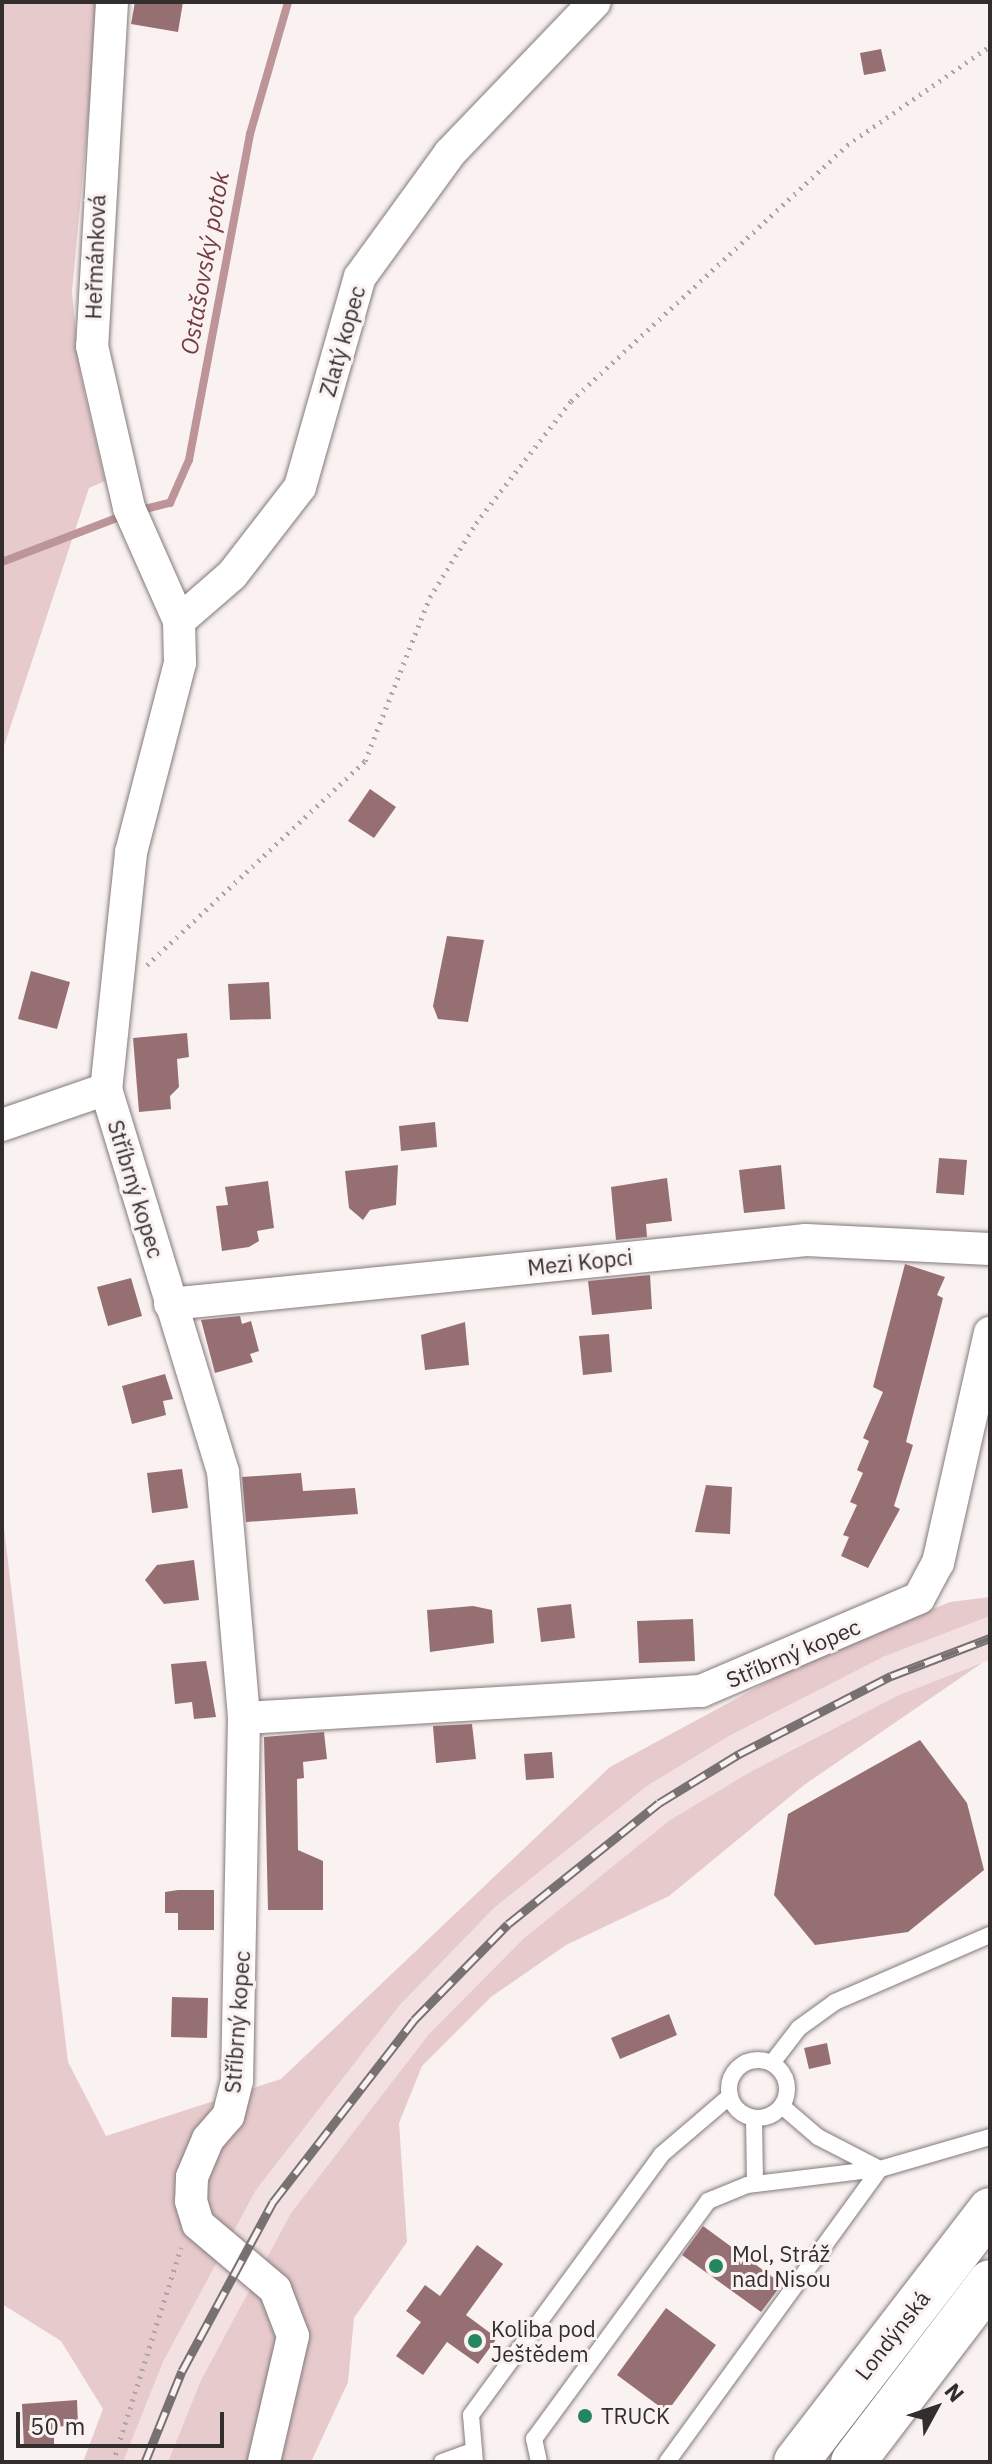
<!DOCTYPE html>
<meta charset="utf-8">
<style>
body{margin:0}
#map{position:relative;width:992px;height:2464px;overflow:hidden;background:#faf1f1;font-family:"IBM Plex Sans",sans-serif}
div>[style]{position:absolute}
[style*='--x']{left:calc(var(--x)*1px);top:calc(var(--y)*1px);width:calc(var(--w)*1px);rotate:calc(var(--a)*1deg)}
.built>*{inset:0;background:#f3e1e2}
.green>*{inset:0;background:#e6cacc}
.stream>*{height:8px;margin:-4px;padding:0 4px;transform-origin:4px;border-radius:4px;background:#bd9497}
.building>*{inset:0;background:#966f73}
.path>*{height:5px;margin-top:-2.5px;transform-origin:0;background:repeating-linear-gradient(90deg,#ada6a6 0 2px,transparent 0 8px)}
.roads{filter:drop-shadow(0 0 2px #837a7b) drop-shadow(0 0 2px #837a7b)}
.lane>*{height:16px;margin:-8px;padding:0 8px;transform-origin:8px;border-radius:8px;background:#fff}
.lane>.ring{margin:-8px;padding:0;box-sizing:content-box;background:none;border:16px solid #fff;border-radius:50%}
.street>*{height:32px;margin:-16px;padding:0 16px;transform-origin:16px;border-radius:16px;background:#fff}
.highway>*{height:44px;margin:-22px;padding:0 22px;transform-origin:22px;border-radius:22px;background:#fff}
.rail>*{height:9px;margin-top:-4.5px;transform-origin:0;background:repeating-linear-gradient(90deg,#faf1f1 0 18px,#777171 0 36px);box-sizing:border-box;border-block:2px solid #777171}
.dots>*{width:22px;height:22px;translate:-50% -50%;box-sizing:border-box;border:4px solid #faf1f1;border-radius:50%}
span{translate:-50% -50%;white-space:nowrap;text-align:center;line-height:1.15;-webkit-text-stroke:6px #faf1f1;paint-order:stroke}
.street-label{font-size:22px;color:#322e2e}
.poi-label{font-size:22px;color:#322e2e}
.left{translate:0 -50%;text-align:left}
.water-label{font-size:24px;color:#733a41;font-style:italic}
.frame{position:absolute;inset:0;border:4px solid #322e2e;pointer-events:none}
.north{position:absolute;left:896px;top:2368px;width:80px;height:80px;-webkit-text-stroke:6px #faf1f1;paint-order:stroke;rotate:50deg;font-size:22px;font-weight:700;line-height:32px;text-align:center;color:#322e2e}
.north::after{content:'';display:block;margin:auto;width:28px;height:36px;background:#322e2e;clip-path:polygon(50% 0,100% 100%,50% 72%,0 100%)}
.scale{position:absolute;left:16px;top:2412px;width:208px;height:36px;box-sizing:border-box;border:4px solid #322e2e;border-top:0;padding-left:10px;font-size:24px;line-height:28px;white-space:nowrap;color:#322e2e;-webkit-text-stroke:6px #faf1f1;paint-order:stroke}
</style>
<div id="map">
<div class="built">
<div style="clip-path:polygon(990px 1616px,990px 1660px,899px 1695px,750px 1772px,670px 1820px,523px 1939px,429px 2034px,291px 2213px,201px 2380px,168px 2462px,123px 2462px,163px 2362px,256px 2190px,399px 2006px,494px 1908px,647px 1786px,729px 1736px,883px 1657px)"></div>
</div>
<div class="green">
<div style="clip-path:polygon(2px 2px,99px 2px,72px 292px,80px 373px,105px 481px,89px 488px,2px 752px)"></div>
<div style="clip-path:polygon(2px 1512px,68px 2062px,106px 2136px,281px 2079px,610px 1767px,808px 1660px,950px 1602px,990px 1597px,990px 1616px,883px 1657px,729px 1736px,647px 1786px,494px 1908px,399px 2006px,256px 2190px,163px 2362px,123px 2462px,83px 2462px,103px 2409px,61px 2341px,2px 2304px)"></div>
<div style="clip-path:polygon(982px 1663px,804px 1785px,669px 1896px,566px 1945px,491px 1997px,422px 2066px,399px 2123px,407px 2242px,354px 2318px,348px 2382px,311px 2462px,168px 2462px,201px 2380px,291px 2213px,429px 2034px,523px 1939px,670px 1820px,750px 1772px,899px 1695px)"></div>
</div>
<div class="stream">
<div style="--x:141;--y:510;--w:30;--a:-14"></div>
<div style="--x:170;--y:503;--w:47;--a:-66.2"></div>
<div style="--x:189;--y:460;--w:332;--a:-79.4"></div>
<div style="--x:250;--y:134;--w:137;--a:-73.9"></div>
<div style="--x:2;--y:562;--w:125;--a:-21"></div>
</div>
<div class="building">
<div style="clip-path:polygon(135px 2px,183px 2px,178px 32px,131px 24px)"></div>
<div style="clip-path:polygon(881px 49px,886px 71px,864px 75px,860px 53px)"></div>
<div style="clip-path:polygon(370px 789px,396px 807px,374px 838px,348px 821px)"></div>
<div style="clip-path:polygon(447px 936px,484px 940px,468px 1022px,438px 1019px,433px 1006px)"></div>
<div style="clip-path:polygon(31px 971px,70px 982px,57px 1029px,18px 1019px)"></div>
<div style="clip-path:polygon(269px 982px,271px 1019px,230px 1020px,228px 984px)"></div>
<div style="clip-path:polygon(187px 1033px,189px 1057px,177px 1059px,179px 1087px,170px 1096px,171px 1109px,139px 1112px,133px 1038px)"></div>
<div style="clip-path:polygon(435px 1122px,437px 1147px,401px 1151px,399px 1126px)"></div>
<div style="clip-path:polygon(939px 1158px,967px 1160px,964px 1195px,936px 1193px)"></div>
<div style="clip-path:polygon(398px 1165px,396px 1205px,370px 1210px,363px 1220px,349px 1208px,345px 1171px)"></div>
<div style="clip-path:polygon(781px 1165px,785px 1209px,744px 1213px,739px 1170px)"></div>
<div style="clip-path:polygon(667px 1178px,672px 1221px,646px 1224px,647px 1237px,616px 1240px,611px 1187px)"></div>
<div style="clip-path:polygon(268px 1181px,274px 1228px,257px 1231px,259px 1241px,249px 1247px,222px 1251px,216px 1206px,228px 1205px,225px 1187px)"></div>
<div style="clip-path:polygon(905px 1264px,945px 1277px,937px 1295px,943px 1298px,906px 1442px,913px 1445px,894px 1506px,900px 1509px,868px 1568px,841px 1556px,849px 1537px,843px 1535px,857px 1505px,850px 1502px,863px 1473px,857px 1470px,869px 1441px,863px 1438px,883px 1392px,873px 1387px)"></div>
<div style="clip-path:polygon(650px 1275px,652px 1309px,592px 1315px,588px 1281px)"></div>
<div style="clip-path:polygon(131px 1278px,142px 1316px,108px 1326px,97px 1287px)"></div>
<div style="clip-path:polygon(240px 1316px,242px 1324px,251px 1321px,259px 1351px,250px 1354px,253px 1362px,215px 1373px,201px 1320px)"></div>
<div style="clip-path:polygon(465px 1322px,469px 1365px,425px 1370px,421px 1335px)"></div>
<div style="clip-path:polygon(609px 1334px,612px 1372px,583px 1375px,579px 1336px)"></div>
<div style="clip-path:polygon(165px 1374px,173px 1399px,163px 1401px,166px 1415px,132px 1424px,122px 1386px)"></div>
<div style="clip-path:polygon(182px 1469px,188px 1508px,152px 1513px,147px 1473px)"></div>
<div style="clip-path:polygon(301px 1473px,303px 1491px,355px 1488px,358px 1514px,246px 1522px,242px 1477px)"></div>
<div style="clip-path:polygon(706px 1485px,732px 1487px,730px 1534px,695px 1532px)"></div>
<div style="clip-path:polygon(194px 1560px,199px 1600px,164px 1604px,145px 1580px,157px 1565px)"></div>
<div style="clip-path:polygon(571px 1604px,575px 1638px,541px 1642px,537px 1608px)"></div>
<div style="clip-path:polygon(473px 1606px,492px 1610px,494px 1643px,430px 1652px,427px 1610px)"></div>
<div style="clip-path:polygon(693px 1619px,695px 1661px,639px 1663px,637px 1621px)"></div>
<div style="clip-path:polygon(206px 1661px,216px 1717px,194px 1719px,192px 1702px,175px 1704px,171px 1664px)"></div>
<div style="clip-path:polygon(472px 1724px,476px 1759px,436px 1763px,433px 1726px)"></div>
<div style="clip-path:polygon(324px 1732px,327px 1759px,303px 1762px,304px 1778px,297px 1779px,298px 1850px,323px 1861px,323px 1910px,268px 1910px,264px 1737px)"></div>
<div style="clip-path:polygon(920px 1740px,967px 1803px,984px 1870px,908px 1932px,815px 1945px,774px 1895px,788px 1814px)"></div>
<div style="clip-path:polygon(552px 1752px,554px 1778px,526px 1780px,524px 1754px)"></div>
<div style="clip-path:polygon(178px 1890px,214px 1890px,214px 1930px,178px 1930px,178px 1913px,165px 1913px,165px 1892px)"></div>
<div style="clip-path:polygon(172px 1997px,208px 1998px,207px 2038px,171px 2037px)"></div>
<div style="clip-path:polygon(669px 2014px,677px 2035px,620px 2059px,611px 2038px)"></div>
<div style="clip-path:polygon(827px 2043px,831px 2064px,809px 2069px,804px 2048px)"></div>
<div style="clip-path:polygon(703px 2226px,782px 2284px,761px 2312px,682px 2255px)"></div>
<div style="clip-path:polygon(477px 2245px,503px 2264px,466px 2315px,497px 2338px,478px 2364px,447px 2342px,423px 2375px,396px 2356px,421px 2322px,406px 2311px,425px 2285px,440px 2296px)"></div>
<div style="clip-path:polygon(666px 2308px,716px 2345px,667px 2412px,617px 2375px)"></div>
<div style="clip-path:polygon(77px 2400px,78px 2425px,54px 2427px,54px 2446px,24px 2448px,22px 2404px)"></div>
</div>
<div class="path">
<div style="--x:147;--y:965;--w:299;--a:-43.1"></div>
<div style="--x:365;--y:761;--w:176;--a:-68.4"></div>
<div style="--x:430;--y:597;--w:87;--a:-58.1"></div>
<div style="--x:476;--y:523;--w:155;--a:-52.1"></div>
<div style="--x:571;--y:401;--w:376;--a:-42.8"></div>
<div style="--x:847;--y:145;--w:174;--a:-34.7"></div>
<div style="--x:113;--y:2462;--w:225;--a:-72.4"></div>
</div>
<div class="roads">
<div class="lane">
<div class="ring" style="left:729px;top:2060px;width:42px;height:42px"></div>
<div style="--x:772;--y:2063;--w:44;--a:-52.4"></div>
<div style="--x:799;--y:2028;--w:44;--a:-35.8"></div>
<div style="--x:835;--y:2002;--w:169;--a:-23.4"></div>
<div style="--x:754;--y:2118;--w:66;--a:89.1"></div>
<div style="--x:442;--y:2462;--w:33;--a:-20"></div>
<div style="--x:475;--y:2462;--w:47;--a:-94.9"></div>
<div style="--x:471;--y:2415;--w:322;--a:-53.8"></div>
<div style="--x:661;--y:2155;--w:91;--a:-40.5"></div>
<div style="--x:539;--y:2462;--w:24;--a:-102"></div>
<div style="--x:534;--y:2439;--w:295;--a:-53.8"></div>
<div style="--x:708;--y:2201;--w:42;--a:-22.3"></div>
<div style="--x:747;--y:2185;--w:134;--a:-6.9"></div>
<div style="--x:880;--y:2169;--w:115;--a:-16.2"></div>
<div style="--x:667;--y:2462;--w:362;--a:-54"></div>
<div style="--x:880;--y:2169;--w:70;--a:-152.7"></div>
<div style="--x:818;--y:2137;--w:48;--a:-139.3"></div>
</div>
<div class="street">
<div style="--x:112;--y:2;--w:345;--a:93.3"></div>
<div style="--x:92;--y:346;--w:166;--a:77.1"></div>
<div style="--x:129;--y:508;--w:124;--a:66.1"></div>
<div style="--x:179;--y:621;--w:42;--a:88.6"></div>
<div style="--x:180;--y:663;--w:196;--a:104.5"></div>
<div style="--x:131;--y:853;--w:237;--a:96"></div>
<div style="--x:106;--y:1089;--w:400;--a:73"></div>
<div style="--x:223;--y:1472;--w:247;--a:85.1"></div>
<div style="--x:244;--y:1718;--w:363;--a:91.1"></div>
<div style="--x:237;--y:2081;--w:36;--a:104"></div>
<div style="--x:228;--y:2116;--w:30;--a:131"></div>
<div style="--x:208;--y:2139;--w:41;--a:112.8"></div>
<div style="--x:192;--y:2177;--w:24;--a:92"></div>
<div style="--x:191;--y:2201;--w:24;--a:73"></div>
<div style="--x:198;--y:2224;--w:101;--a:40.2"></div>
<div style="--x:275;--y:2289;--w:50;--a:69"></div>
<div style="--x:293;--y:2336;--w:129;--a:103"></div>
<div style="--x:179;--y:621;--w:70;--a:-41"></div>
<div style="--x:232;--y:575;--w:111;--a:-52.3"></div>
<div style="--x:300;--y:487;--w:218;--a:-74.1"></div>
<div style="--x:360;--y:277;--w:153;--a:-54"></div>
<div style="--x:450;--y:153;--w:209;--a:-46.2"></div>
<div style="--x:2;--y:1125;--w:110;--a:-19.1"></div>
<div style="--x:170;--y:1304;--w:639;--a:-5.75"></div>
<div style="--x:806;--y:1240;--w:184;--a:2.8"></div>
<div style="--x:244;--y:1718;--w:458;--a:-3.4"></div>
<div style="--x:701;--y:1691;--w:237;--a:-23.1"></div>
<div style="--x:919;--y:1598;--w:40;--a:-62"></div>
<div style="--x:938;--y:1563;--w:236;--a:-77.3"></div>
</div>
<div class="highway">
<div style="--x:796;--y:2462;--w:318;--a:-52.4"></div>
<div style="--x:853;--y:2462;--w:226;--a:-52.7"></div>
</div>
</div>
<div class="rail">
<div style="--x:145;--y:2462;--w:98;--a:-67.9"></div>
<div style="--x:182;--y:2371;--w:192;--a:-61.7"></div>
<div style="--x:273;--y:2202;--w:230;--a:-52.2"></div>
<div style="--x:414;--y:2020;--w:134;--a:-45.6"></div>
<div style="--x:508;--y:1924;--w:193;--a:-38.7"></div>
<div style="--x:659;--y:1803;--w:94;--a:-31.5"></div>
<div style="--x:739;--y:1754;--w:171;--a:-27.2"></div>
<div style="--x:891;--y:1676;--w:106;--a:-21"></div>
</div>
<div class="dots">
<div style="left:716px;top:2266px;background:#228661"></div>
<div style="left:475px;top:2341px;background:#228661"></div>
<div style="left:585px;top:2416px;background:#228661"></div>
</div>
<div class="street-label">
<span style="left:95px;top:257px;rotate:-88deg">Heřmánková</span>
<span style="left:342px;top:341px;rotate:-74deg">Zlatý kopec</span>
<span style="left:136px;top:1189px;rotate:73deg">Stříbrný kopec</span>
<span style="left:580px;top:1262px;rotate:-6deg">Mezi Kopci</span>
<span style="left:793px;top:1653px;rotate:-23deg">Stříbrný kopec</span>
<span style="left:237px;top:2022px;rotate:-86deg">Stříbrný kopec</span>
<span style="left:892px;top:2335px;rotate:-52deg">Londýnská</span>
</div>
<div class="poi-label">
<span class="left" style="left:732px;top:2266px">Mol, Stráž<br>nad Nisou</span>
<span class="left" style="left:491px;top:2341px">Koliba pod<br>Ještědem</span>
<span class="left" style="left:601px;top:2416px">TRUCK</span>
</div>
<div class="water-label">
<span style="left:205px;top:263px;rotate:-80deg">Ostašovský potok</span>
</div>
<div class="frame"></div>
<div class="north">N</div>
<div class="scale">50 m</div>
</div>
